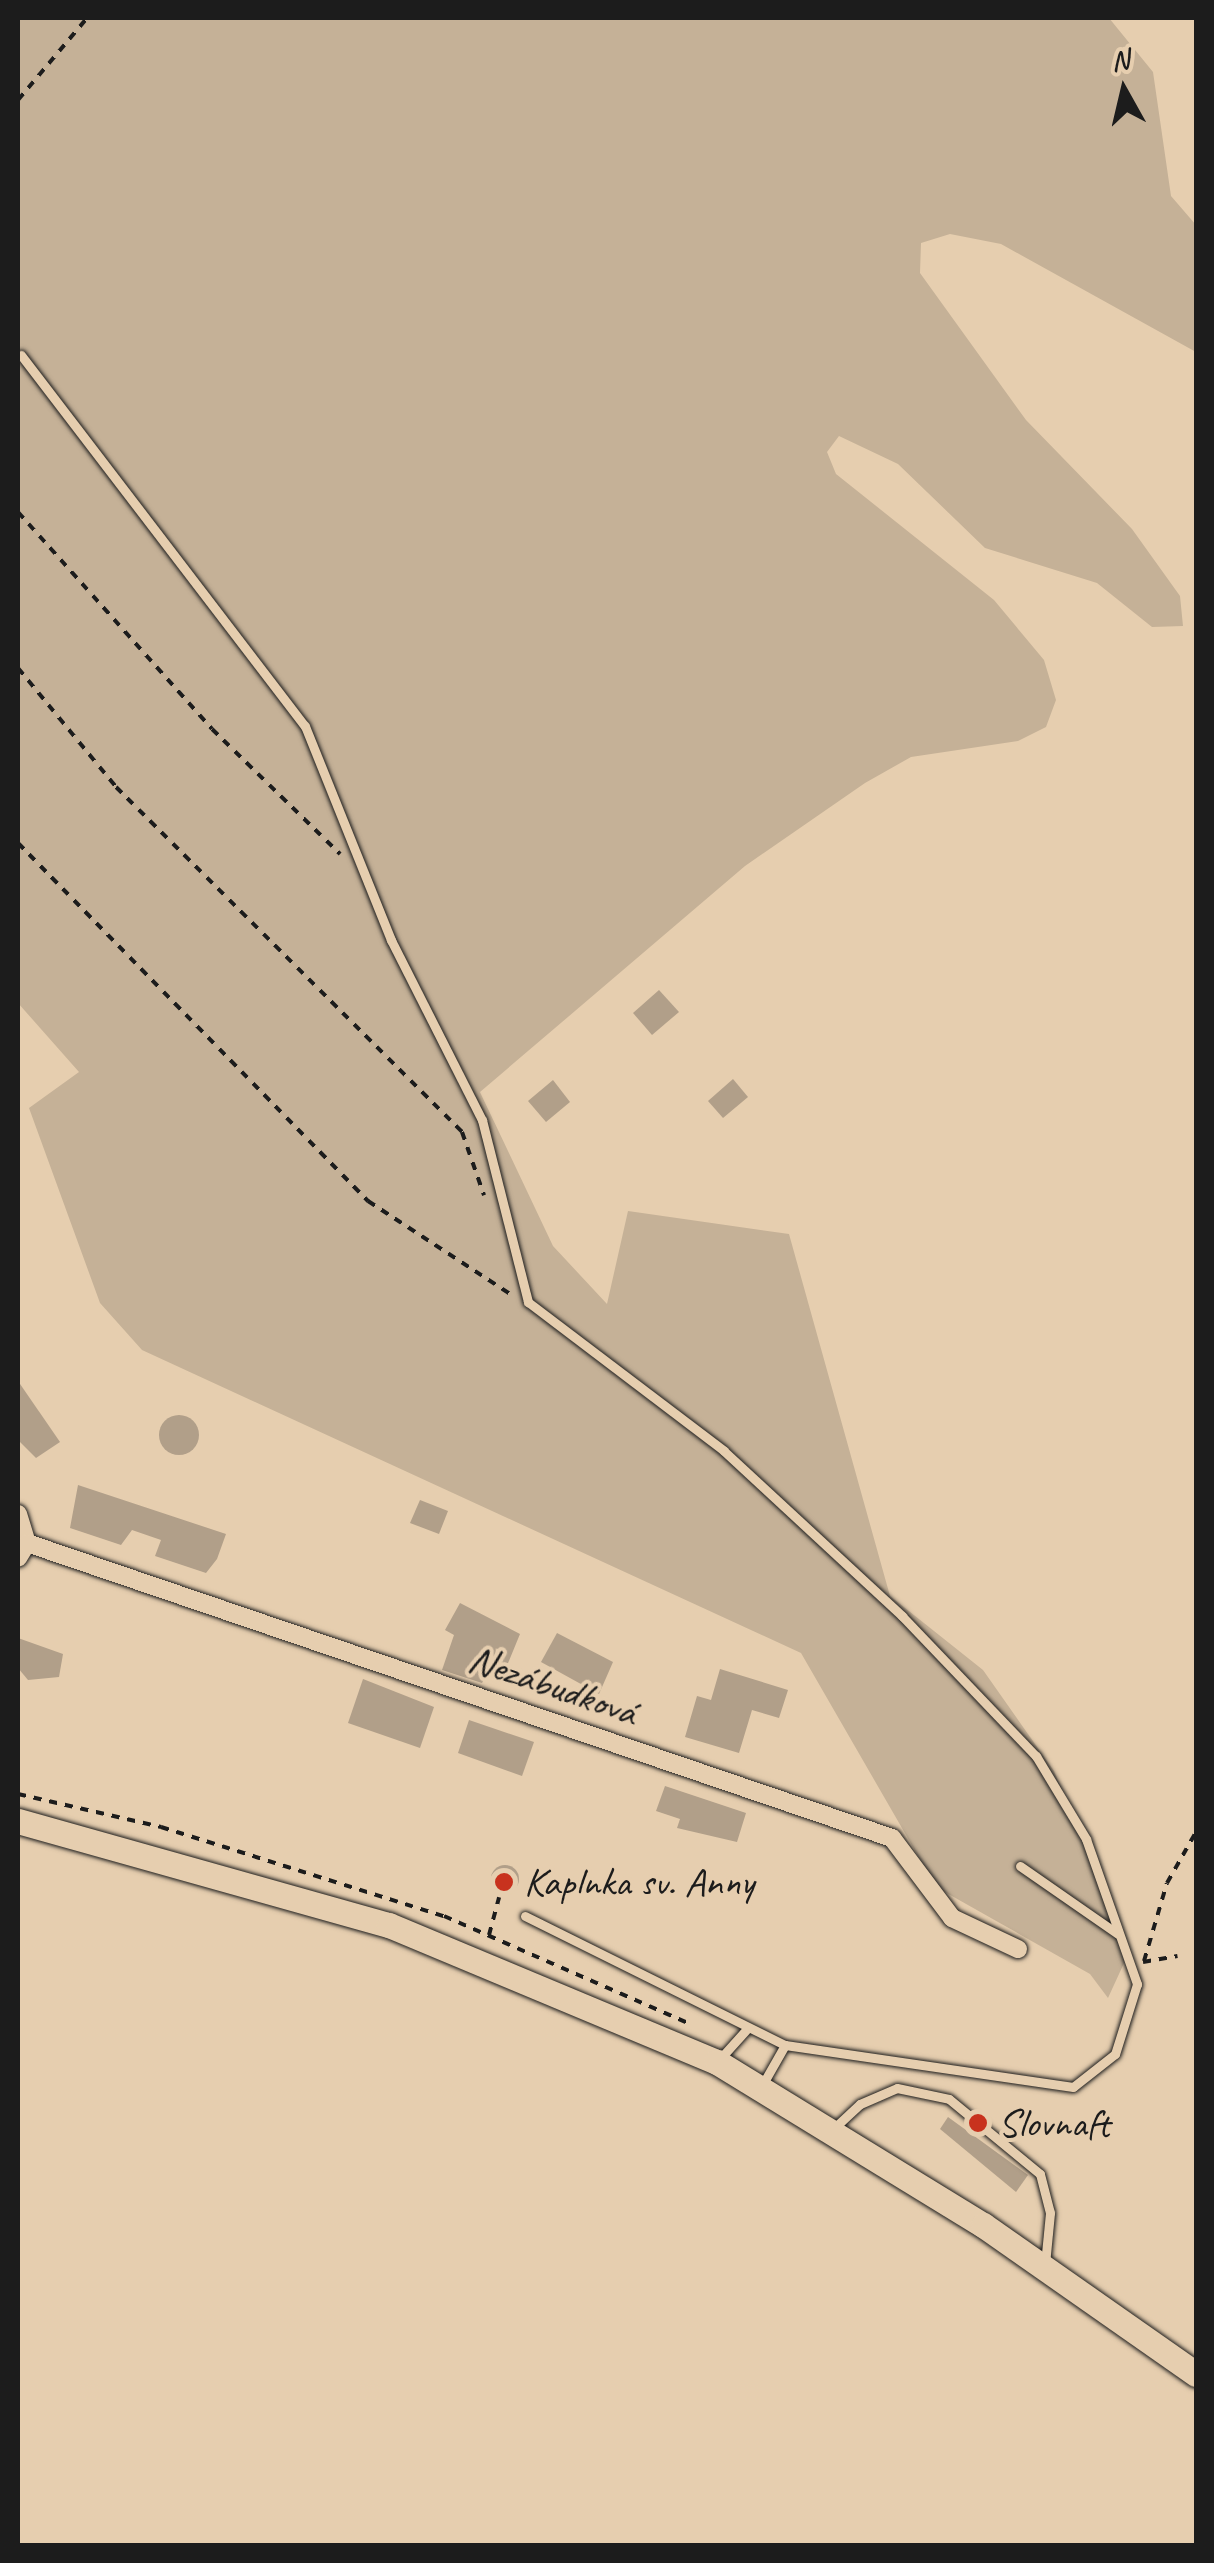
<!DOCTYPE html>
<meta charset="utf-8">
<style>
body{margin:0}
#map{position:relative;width:1214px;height:2563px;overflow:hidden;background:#e6ceaf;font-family:Caveat,sans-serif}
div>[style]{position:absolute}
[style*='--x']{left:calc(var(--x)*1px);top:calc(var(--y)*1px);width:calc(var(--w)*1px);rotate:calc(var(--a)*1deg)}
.green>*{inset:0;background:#c5b197}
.building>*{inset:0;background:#b19f89}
.round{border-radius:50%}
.path>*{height:4px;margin-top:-2px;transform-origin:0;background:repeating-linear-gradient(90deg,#1c1c1c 0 8px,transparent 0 16px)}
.roads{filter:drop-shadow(0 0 2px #1c1c1c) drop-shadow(0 0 2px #1c1c1c)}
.service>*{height:9px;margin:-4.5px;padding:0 4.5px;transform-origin:4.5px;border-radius:4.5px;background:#e6ceaf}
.minor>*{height:18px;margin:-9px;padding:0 9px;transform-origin:9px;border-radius:9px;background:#e6ceaf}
.secondary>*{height:25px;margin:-12.5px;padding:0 12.5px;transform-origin:12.5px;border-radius:12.5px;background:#e6ceaf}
.dots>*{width:28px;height:28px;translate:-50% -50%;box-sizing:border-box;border:5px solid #e6ceaf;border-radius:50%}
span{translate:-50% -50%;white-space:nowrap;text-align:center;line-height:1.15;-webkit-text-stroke:8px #e6ceaf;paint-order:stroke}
.street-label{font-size:40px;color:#1c1c1c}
.poi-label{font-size:40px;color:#1c1c1c}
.left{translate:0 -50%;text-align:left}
.frame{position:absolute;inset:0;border:20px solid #1c1c1c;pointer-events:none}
.north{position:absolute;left:1074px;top:40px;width:100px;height:100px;-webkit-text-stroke:8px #e6ceaf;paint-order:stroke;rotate:352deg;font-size:28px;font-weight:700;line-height:40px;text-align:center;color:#1c1c1c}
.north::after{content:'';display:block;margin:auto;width:35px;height:45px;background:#1c1c1c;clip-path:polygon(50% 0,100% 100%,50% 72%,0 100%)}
</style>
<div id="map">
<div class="green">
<div style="clip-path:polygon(18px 18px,1109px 18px,1153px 72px,1171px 196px,1196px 225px,1196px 352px,1001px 244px,950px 234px,921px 243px,920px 273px,1026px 420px,1132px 529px,1180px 596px,1183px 626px,1152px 627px,1097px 583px,985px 548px,898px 464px,839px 436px,827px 452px,836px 474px,994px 600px,1044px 660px,1056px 700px,1046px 727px,1018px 741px,911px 757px,865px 783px,745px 866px,480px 1092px,553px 1246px,607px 1304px,628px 1211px,789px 1234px,890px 1596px,983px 1670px,1054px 1771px,1130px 1950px,1108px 1998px,1090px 1974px,936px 1887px,801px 1653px,142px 1350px,100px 1303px,29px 1108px,79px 1072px,18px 1003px)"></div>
</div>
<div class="building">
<div style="clip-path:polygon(659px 990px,679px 1012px,652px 1035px,633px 1013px)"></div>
<div style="clip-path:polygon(733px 1079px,748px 1097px,723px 1118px,708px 1101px)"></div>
<div style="clip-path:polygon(553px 1080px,570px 1102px,546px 1122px,528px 1101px)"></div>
<div style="clip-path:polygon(18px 1381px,60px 1442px,36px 1458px,18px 1440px)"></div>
<div class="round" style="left:159px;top:1415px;width:40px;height:40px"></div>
<div style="clip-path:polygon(78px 1485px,226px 1534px,217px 1559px,206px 1573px,155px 1556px,161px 1540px,132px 1530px,121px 1545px,70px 1528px)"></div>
<div style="clip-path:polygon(420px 1500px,448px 1511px,439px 1534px,410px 1523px)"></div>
<div style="clip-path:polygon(460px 1603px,520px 1634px,506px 1668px,494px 1661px,482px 1683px,442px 1670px,454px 1635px,445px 1630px)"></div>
<div style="clip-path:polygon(557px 1633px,613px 1662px,599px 1694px,541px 1662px)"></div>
<div style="clip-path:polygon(18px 1638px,63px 1654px,59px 1677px,28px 1680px,18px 1668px)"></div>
<div style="clip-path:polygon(720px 1669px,788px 1690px,779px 1718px,752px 1710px,739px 1753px,685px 1737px,697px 1696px,711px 1700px)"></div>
<div style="clip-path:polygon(363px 1679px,434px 1707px,420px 1748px,348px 1723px)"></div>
<div style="clip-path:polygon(469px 1720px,534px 1742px,522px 1776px,458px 1753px)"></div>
<div style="clip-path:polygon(665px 1786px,746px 1813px,737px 1842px,677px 1828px,680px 1819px,656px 1811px)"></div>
<div class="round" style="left:491px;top:1865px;width:28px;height:28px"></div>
<div style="clip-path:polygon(948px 2117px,1028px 2175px,1016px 2192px,940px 2129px)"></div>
</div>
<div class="path">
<div style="--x:18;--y:100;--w:107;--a:-49.9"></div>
<div style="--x:18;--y:512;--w:291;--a:48.2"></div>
<div style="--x:212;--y:729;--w:179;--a:44.3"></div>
<div style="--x:18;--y:668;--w:154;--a:50.5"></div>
<div style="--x:116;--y:787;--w:489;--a:44.9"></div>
<div style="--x:462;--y:1132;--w:67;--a:70.8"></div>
<div style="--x:18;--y:843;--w:501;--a:45.65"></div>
<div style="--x:368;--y:1201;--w:170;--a:33.2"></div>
<div style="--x:18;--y:1794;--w:147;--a:13"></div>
<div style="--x:161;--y:1827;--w:297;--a:17.5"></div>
<div style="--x:444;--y:1916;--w:266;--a:23.7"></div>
<div style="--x:489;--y:1935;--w:39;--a:-75"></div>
<div style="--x:1144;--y:1961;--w:81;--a:-73.6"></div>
<div style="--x:1167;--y:1883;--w:59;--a:-60.4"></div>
<div style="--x:1143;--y:1962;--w:35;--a:-10"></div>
</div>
<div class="roads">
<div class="service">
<div style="--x:21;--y:355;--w:467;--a:52.6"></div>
<div style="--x:305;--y:726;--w:231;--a:68.1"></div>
<div style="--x:391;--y:940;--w:202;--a:63.2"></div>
<div style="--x:482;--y:1120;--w:188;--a:75.8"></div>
<div style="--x:528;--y:1302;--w:246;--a:37.2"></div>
<div style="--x:724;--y:1451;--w:243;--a:42.8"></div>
<div style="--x:902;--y:1616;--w:194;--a:46.3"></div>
<div style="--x:1036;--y:1756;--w:97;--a:58.9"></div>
<div style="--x:1086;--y:1839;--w:154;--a:70.6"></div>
<div style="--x:1137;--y:1984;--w:73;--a:107.4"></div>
<div style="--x:1115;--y:2054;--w:53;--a:141.8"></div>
<div style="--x:1073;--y:2087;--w:291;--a:-171.7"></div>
<div style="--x:785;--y:2045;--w:48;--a:119.7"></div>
<div style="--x:1020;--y:1866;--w:119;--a:34.8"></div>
<div style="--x:525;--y:1916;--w:290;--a:26.4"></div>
<div style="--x:718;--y:2061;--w:42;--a:-47.9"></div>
<div style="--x:832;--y:2130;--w:38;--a:-43"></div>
<div style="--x:860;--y:2104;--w:40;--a:-23.4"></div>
<div style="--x:897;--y:2088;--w:53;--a:11.9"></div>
<div style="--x:949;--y:2099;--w:118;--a:39.5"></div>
<div style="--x:1040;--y:2174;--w:40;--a:75.6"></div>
<div style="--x:1050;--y:2213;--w:51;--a:95.6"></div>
</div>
<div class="minor">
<div style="--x:18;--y:1514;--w:30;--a:73"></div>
<div style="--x:27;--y:1543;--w:17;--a:121"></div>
<div style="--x:27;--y:1543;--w:914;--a:18.83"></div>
<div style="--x:892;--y:1838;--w:100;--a:53.1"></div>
<div style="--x:952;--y:1918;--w:73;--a:25.2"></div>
</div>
<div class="secondary">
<div style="--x:18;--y:1821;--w:385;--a:15.7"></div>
<div style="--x:389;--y:1925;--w:355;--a:22.7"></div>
<div style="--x:717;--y:2062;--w:312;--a:31.5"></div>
<div style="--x:983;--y:2225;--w:260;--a:35"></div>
</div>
</div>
<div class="dots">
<div style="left:504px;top:1882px;background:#c8321e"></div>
<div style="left:978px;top:2123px;background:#c8321e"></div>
</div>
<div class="street-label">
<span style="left:553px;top:1685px;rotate:19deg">Nezábudková</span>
</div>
<div class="poi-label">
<span class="left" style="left:524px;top:1882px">Kaplnka sv. Anny</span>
<span class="left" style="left:998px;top:2123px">Slovnaft</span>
</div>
<div class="frame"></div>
<div class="north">N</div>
</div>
